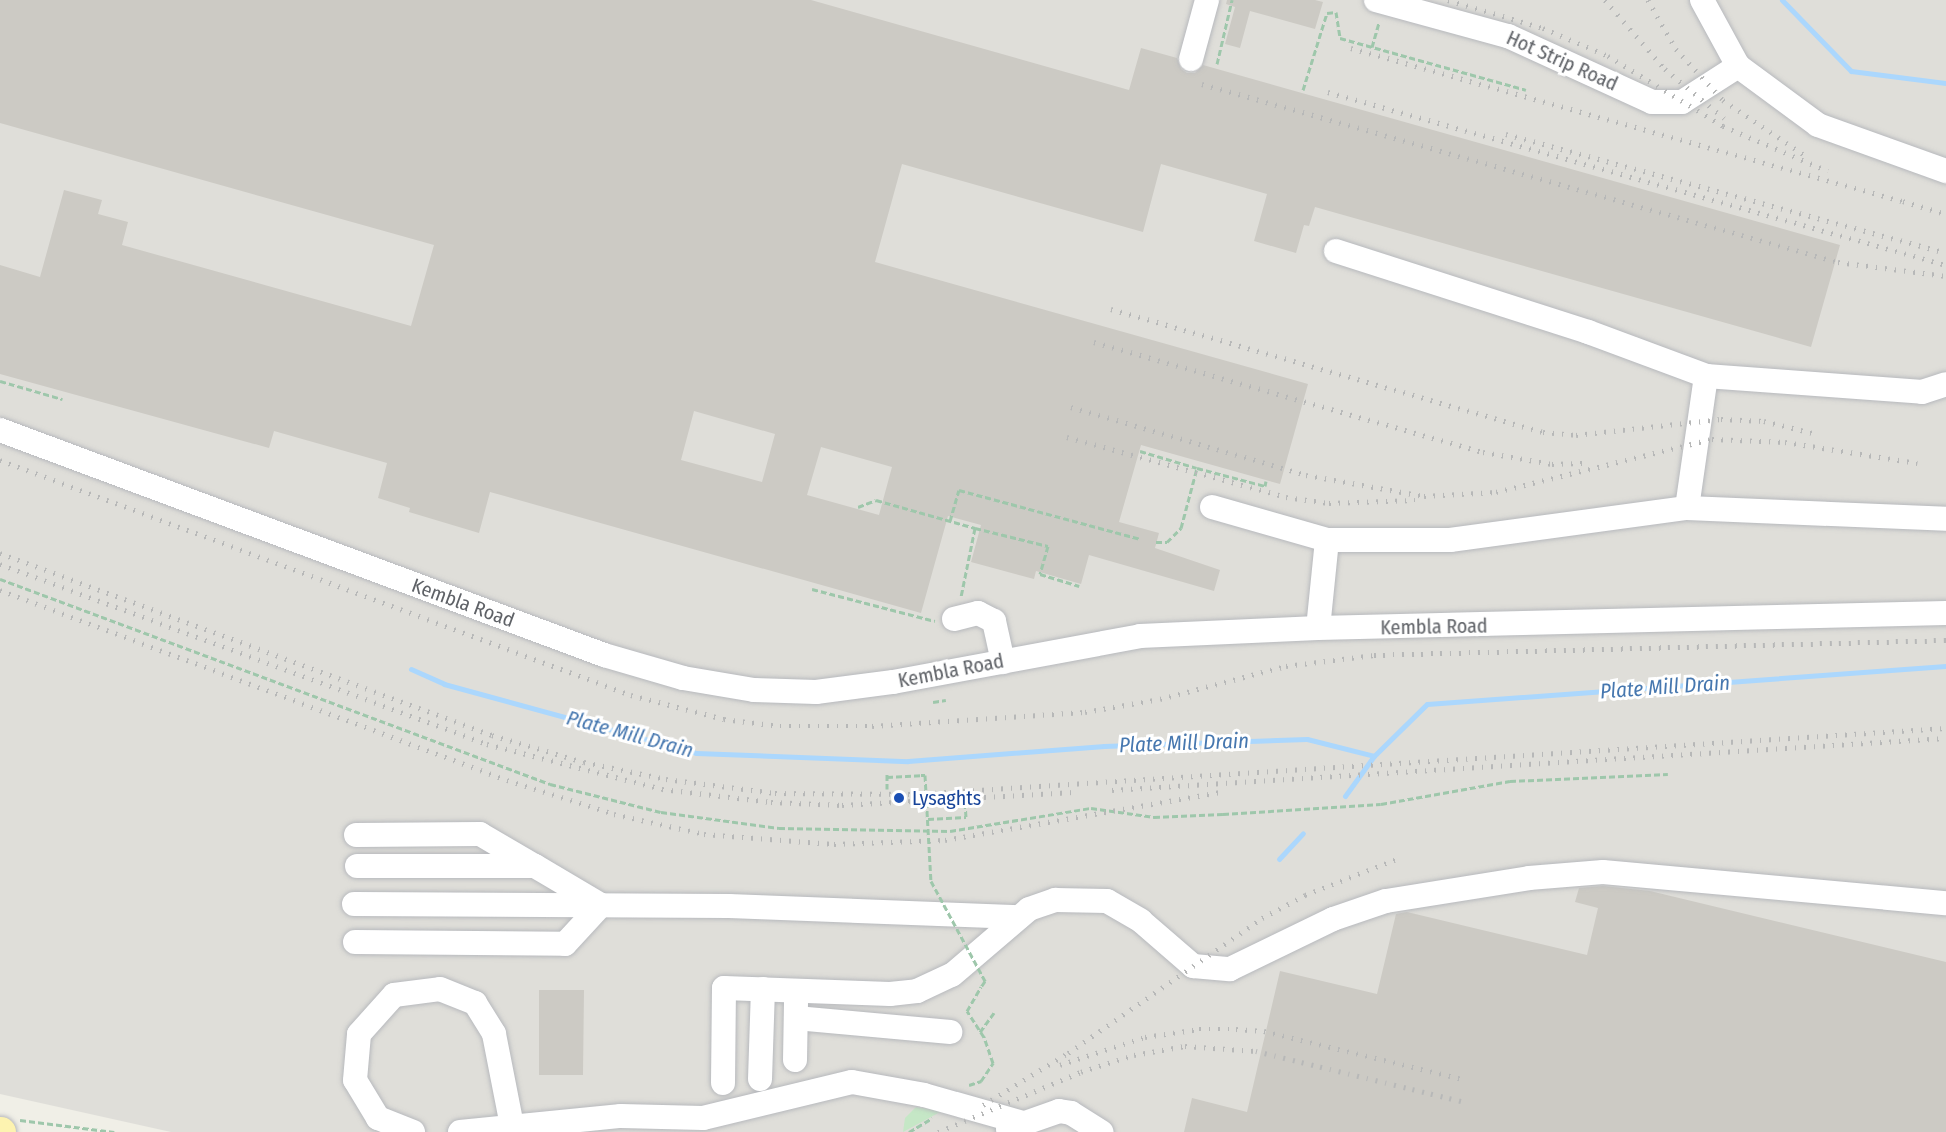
<!DOCTYPE html>
<style>
body{margin:0}
#map{position:relative;width:1946px;height:1132px;overflow:hidden;background:#f0efe7;font-family:"Fira Sans Condensed",sans-serif}
div>[style]{position:absolute}
[style*='--x']{left:calc(var(--x)*1px);top:calc(var(--y)*1px);width:calc(var(--w)*1px);rotate:calc(var(--a)*1deg)}
.industrial>*{inset:0;background:#dfded9}
.green>*{inset:0;background:#c5e7c6}
.stream>*{height:5px;margin:-2.5px;padding:0 2.5px;transform-origin:2.5px;border-radius:2.5px;background:#abd7fd}
.building>*{inset:0;background:#cccac4}
.path>*{height:3px;margin-top:-1.5px;transform-origin:0;background:repeating-linear-gradient(90deg,#9ec7ab 0 6px,transparent 0 9px)}
.roads{filter:drop-shadow(0 0 2px #b7b9bd) drop-shadow(0 0 2px #b7b9bd)}
.minor>*{height:24px;margin:-12px;padding:0 12px;transform-origin:12px;border-radius:12px;background:#fff}
.major>*{height:30px;margin:-15px;padding:0 15px;transform-origin:15px;border-radius:15px;background:#fdf3b0}
.rail>*{height:4.5px;margin-top:-2.25px;transform-origin:0;background:repeating-linear-gradient(90deg,#b7b8b8 0 1.5px,transparent 0 9.5px)}
.path-bridge>*{height:3px;margin-top:-1.5px;transform-origin:0;background:repeating-linear-gradient(90deg,#9ec7ab 0 6px,transparent 0 9px)}
.dots>*{width:16px;height:16px;translate:-50% -50%;box-sizing:border-box;border:3px solid #fff;border-radius:50%}
span{translate:-50% -50%;white-space:nowrap;text-align:center;line-height:1.15;-webkit-text-stroke:6px #fff;paint-order:stroke}
.street-label{font-size:20px;color:#5f6267}
.transit-label{font-size:20px;color:#164399}
.left{translate:0 -50%;text-align:left}
.water-label{font-size:21px;color:#4677af;font-style:italic}
</style>
<div id="map">
<div class="industrial">
<div style="clip-path:polygon(0 0,1946px 0,1946px 1132px,171px 1132px,0 1094px)"></div>
</div>
<div class="green">
<div style="clip-path:polygon(916px 1107px,942px 1111px,903px 1132px,905px 1118px)"></div>
</div>
<div class="stream">
<div style="--x:1782;--y:0;--w:99;--a:45.8"></div>
<div style="--x:1851;--y:71;--w:96;--a:7.2"></div>
<div style="--x:411;--y:669;--w:36;--a:24"></div>
<div style="--x:444;--y:684;--w:261;--a:15.3"></div>
<div style="--x:696;--y:753;--w:212;--a:2.2"></div>
<div style="--x:908;--y:761;--w:197;--a:-4.4"></div>
<div style="--x:1104;--y:746;--w:203;--a:-2"></div>
<div style="--x:1307;--y:739;--w:69;--a:14.2"></div>
<div style="--x:1374;--y:756;--w:74;--a:-44.5"></div>
<div style="--x:1427;--y:704;--w:520;--a:-4.19"></div>
<div style="--x:1345;--y:796;--w:49;--a:-54.1"></div>
<div style="--x:1279;--y:859;--w:35;--a:-47"></div>
</div>
<div class="building">
<div style="clip-path:polygon(evenodd,0 0,811px 0,1129px 90px,1141px 48px,1177px 58px,1181px 69px,1187px 73px,1195px 73px,1203px 65px,1840px 245px,1811px 347px,1315px 207px,1309px 226px,1304px 225px,1296px 253px,1254px 241px,1267px 194px,1161px 164px,1143px 232px,902px 164px,875px 262px,1308px 384px,1280px 484px,1141px 445px,1119px 522px,1159px 533px,1155px 548px,1220px 570px,1214px 591px,1089px 555px,1081px 584px,1036px 571px,1034px 579px,971px 562px,981px 525px,948px 516px,921px 613px,490px 492px,479px 533px,409px 512px,410px 508px,378px 498px,387px 463px,274px 431px,269px 448px,0 374px,0 265px,40px 277px,64px 190px,102px 200px,98px 214px,128px 222px,122px 245px,411px 326px,434px 245px,0 123px,0 0,694px 411px,775px 434px,762px 482px,681px 460px,694px 411px,0 0,821px 447px,892px 467px,879px 515px,807px 495px,821px 447px)"></div>
<div style="clip-path:polygon(1227px 0,1315px 0,1323px 2px,1315px 29px,1250px 11px,1240px 48px,1225px 44px,1235px 7px,1226px 4px)"></div>
<div style="clip-path:polygon(1603px 886px,1650px 891px,1946px 962px,1946px 1132px,1184px 1132px,1192px 1098px,1247px 1112px,1280px 971px,1377px 994px,1396px 914px,1407px 912px,1587px 955px,1598px 908px,1575px 902px,1579px 888px)"></div>
<div style="clip-path:polygon(539px 990px,584px 990px,583px 1075px,539px 1075px)"></div>
</div>
<div class="path">
<div style="--x:1372;--y:47;--w:26;--a:-74"></div>
<div style="--x:1217;--y:64;--w:66;--a:-76.8"></div>
<div style="--x:1303;--y:90;--w:81;--a:-72.7"></div>
<div style="--x:1327;--y:13;--w:9;--a:-6"></div>
<div style="--x:1336;--y:12;--w:26;--a:81"></div>
<div style="--x:1340;--y:38;--w:193;--a:15.6"></div>
<div style="--x:0;--y:381;--w:65;--a:16.2"></div>
<div style="--x:1140;--y:451;--w:59;--a:16.6"></div>
<div style="--x:858;--y:507;--w:19;--a:-21"></div>
<div style="--x:876;--y:500;--w:103;--a:15.8"></div>
<div style="--x:975;--y:528;--w:70;--a:101.5"></div>
<div style="--x:950;--y:521;--w:32;--a:-74"></div>
<div style="--x:959;--y:490;--w:188;--a:15.1"></div>
<div style="--x:975;--y:528;--w:75;--a:13.9"></div>
<div style="--x:1048;--y:546;--w:29;--a:106"></div>
<div style="--x:1040;--y:574;--w:41;--a:17.1"></div>
<div style="--x:1156;--y:542;--w:11;--a:0"></div>
<div style="--x:1167;--y:542;--w:20;--a:-45"></div>
<div style="--x:1181;--y:528;--w:62;--a:-75.1"></div>
<div style="--x:1197;--y:468;--w:70;--a:14.8"></div>
<div style="--x:1265;--y:486;--w:5;--a:-79"></div>
<div style="--x:0;--y:579;--w:587;--a:20.44"></div>
<div style="--x:550;--y:784;--w:114;--a:14.2"></div>
<div style="--x:661;--y:812;--w:119;--a:7.7"></div>
<div style="--x:779;--y:828;--w:171;--a:1"></div>
<div style="--x:950;--y:831;--w:143;--a:-9.3"></div>
<div style="--x:1091;--y:808;--w:64;--a:8.1"></div>
<div style="--x:1154;--y:817;--w:69;--a:-2.5"></div>
<div style="--x:1223;--y:814;--w:158;--a:-3.6"></div>
<div style="--x:1381;--y:804;--w:131;--a:-10.1"></div>
<div style="--x:1510;--y:781;--w:158;--a:-2.5"></div>
<div style="--x:812;--y:589;--w:127;--a:14.6"></div>
<div style="--x:933;--y:702;--w:13;--a:-9"></div>
<div style="--x:887;--y:777;--w:34;--a:-3"></div>
<div style="--x:887;--y:789;--w:15;--a:-90"></div>
<div style="--x:928;--y:819;--w:38;--a:-3"></div>
<div style="--x:966;--y:817;--w:13;--a:-94"></div>
<div style="--x:980;--y:1032;--w:24;--a:-54"></div>
<div style="--x:969;--y:1085;--w:13;--a:-18"></div>
<div style="--x:981;--y:1081;--w:22;--a:-56"></div>
<div style="--x:993;--y:1063;--w:28;--a:-109"></div>
<div style="--x:984;--y:1037;--w:31;--a:-123"></div>
<div style="--x:967;--y:1011;--w:28;--a:-60"></div>
<div style="--x:20;--y:1120;--w:95;--a:7.3"></div>
<div style="--x:909;--y:1132;--w:27;--a:-31"></div>
</div>
<div class="roads">
<div class="minor">
<div style="--x:1376;--y:0;--w:137;--a:15.3"></div>
<div style="--x:1508;--y:36;--w:158;--a:24.6"></div>
<div style="--x:1652;--y:102;--w:30;--a:0"></div>
<div style="--x:1682;--y:102;--w:67;--a:-32.7"></div>
<div style="--x:1702;--y:0;--w:75;--a:61.4"></div>
<div style="--x:1738;--y:66;--w:99;--a:36.4"></div>
<div style="--x:1818;--y:125;--w:136;--a:19.8"></div>
<div style="--x:1191;--y:59;--w:61;--a:-74.8"></div>
<div style="--x:1336;--y:251;--w:265;--a:17.8"></div>
<div style="--x:1588;--y:332;--w:126;--a:20.4"></div>
<div style="--x:1706;--y:376;--w:133;--a:98.2"></div>
<div style="--x:1706;--y:376;--w:217;--a:4.2"></div>
<div style="--x:1922;--y:392;--w:25;--a:-18"></div>
<div style="--x:0;--y:430;--w:645;--a:20.43"></div>
<div style="--x:604;--y:655;--w:82;--a:16.2"></div>
<div style="--x:683;--y:678;--w:72;--a:9.6"></div>
<div style="--x:754;--y:690;--w:62;--a:1.8"></div>
<div style="--x:816;--y:692;--w:78;--a:-7.4"></div>
<div style="--x:893;--y:682;--w:251;--a:-10.5"></div>
<div style="--x:1140;--y:636;--w:178;--a:-2.6"></div>
<div style="--x:1318;--y:628;--w:628;--a:-1.37"></div>
<div style="--x:1212;--y:507;--w:120;--a:16"></div>
<div style="--x:1327;--y:540;--w:88;--a:95.8"></div>
<div style="--x:1327;--y:540;--w:123;--a:0"></div>
<div style="--x:1450;--y:540;--w:239;--a:-7.7"></div>
<div style="--x:1687;--y:508;--w:259;--a:2.4"></div>
<div style="--x:954;--y:619;--w:25;--a:-14"></div>
<div style="--x:978;--y:613;--w:18;--a:27"></div>
<div style="--x:994;--y:621;--w:42;--a:77.6"></div>
<div style="--x:356;--y:835;--w:124;--a:-0.5"></div>
<div style="--x:480;--y:834;--w:61;--a:30.3"></div>
<div style="--x:354;--y:904;--w:375;--a:0.3"></div>
<div style="--x:729;--y:906;--w:290;--a:2.2"></div>
<div style="--x:355;--y:942;--w:210;--a:0.5"></div>
<div style="--x:565;--y:944;--w:53;--a:-47.3"></div>
<div style="--x:601;--y:905;--w:77;--a:-149.4"></div>
<div style="--x:535;--y:866;--w:178;--a:180"></div>
<div style="--x:796;--y:1018;--w:155;--a:5.2"></div>
<div style="--x:795;--y:1060;--w:59;--a:-89"></div>
<div style="--x:760;--y:1079;--w:90;--a:-88.1"></div>
<div style="--x:723;--y:1083;--w:95;--a:-89.4"></div>
<div style="--x:724;--y:988;--w:166;--a:2.1"></div>
<div style="--x:890;--y:994;--w:27;--a:-6"></div>
<div style="--x:917;--y:991;--w:38;--a:-25"></div>
<div style="--x:952;--y:975;--w:101;--a:-40.6"></div>
<div style="--x:1029;--y:909;--w:28;--a:-19"></div>
<div style="--x:1055;--y:900;--w:52;--a:1.1"></div>
<div style="--x:1107;--y:901;--w:39;--a:30"></div>
<div style="--x:1141;--y:921;--w:69;--a:40.9"></div>
<div style="--x:1193;--y:966;--w:37;--a:5"></div>
<div style="--x:1230;--y:969;--w:114;--a:-25.9"></div>
<div style="--x:1333;--y:919;--w:56;--a:-18.8"></div>
<div style="--x:1386;--y:901;--w:145;--a:-9.1"></div>
<div style="--x:1529;--y:878;--w:74;--a:-4.6"></div>
<div style="--x:1603;--y:872;--w:344;--a:5.2"></div>
<div style="--x:1008;--y:1129;--w:54;--a:-19.4"></div>
<div style="--x:1059;--y:1111;--w:12;--a:9"></div>
<div style="--x:1071;--y:1113;--w:36;--a:32"></div>
<div style="--x:413;--y:1132;--w:38;--a:-158"></div>
<div style="--x:378;--y:1118;--w:44;--a:-121.2"></div>
<div style="--x:355;--y:1080;--w:46;--a:-85"></div>
<div style="--x:359;--y:1034;--w:52;--a:-48.1"></div>
<div style="--x:394;--y:995;--w:46;--a:-7.4"></div>
<div style="--x:440;--y:989;--w:38;--a:22"></div>
<div style="--x:475;--y:1003;--w:36;--a:58"></div>
<div style="--x:494;--y:1034;--w:94;--a:78.9"></div>
<div style="--x:460;--y:1132;--w:162;--a:-5.7"></div>
<div style="--x:621;--y:1116;--w:82;--a:1.4"></div>
<div style="--x:703;--y:1118;--w:153;--a:-13.6"></div>
<div style="--x:852;--y:1082;--w:73;--a:10.2"></div>
<div style="--x:924;--y:1095;--w:103;--a:15.8"></div>
</div>
<div class="major">
<div style="--x:0;--y:1132;--w:1;--a:0"></div>
</div>
</div>
<div class="rail">
<div style="--x:1448;--y:0;--w:99;--a:16.4"></div>
<div style="--x:1543;--y:28;--w:71;--a:23.3"></div>
<div style="--x:1608;--y:56;--w:135;--a:31.3"></div>
<div style="--x:1723;--y:126;--w:114;--a:23.2"></div>
<div style="--x:1605;--y:0;--w:91;--a:49"></div>
<div style="--x:1665;--y:69;--w:77;--a:39.7"></div>
<div style="--x:1648;--y:0;--w:56;--a:60.3"></div>
<div style="--x:1676;--y:49;--w:69;--a:47.3"></div>
<div style="--x:1723;--y:100;--w:97;--a:34"></div>
<div style="--x:1351;--y:48;--w:579;--a:15.52"></div>
<div style="--x:1202;--y:84;--w:660;--a:15.64"></div>
<div style="--x:1838;--y:262;--w:109;--a:7.4"></div>
<div style="--x:1328;--y:92;--w:642;--a:15.64"></div>
<div style="--x:1506;--y:134;--w:456;--a:15.1"></div>
<div style="--x:1903;--y:201;--w:45;--a:16.8"></div>
<div style="--x:1111;--y:309;--w:449;--a:15.9"></div>
<div style="--x:1543;--y:432;--w:33;--a:5"></div>
<div style="--x:1576;--y:435;--w:146;--a:-6.3"></div>
<div style="--x:1721;--y:419;--w:43;--a:2.7"></div>
<div style="--x:1764;--y:421;--w:50;--a:13.8"></div>
<div style="--x:1094;--y:342;--w:404;--a:15.8"></div>
<div style="--x:1483;--y:452;--w:70;--a:9.9"></div>
<div style="--x:1552;--y:464;--w:36;--a:-2"></div>
<div style="--x:1071;--y:407;--w:245;--a:16.1"></div>
<div style="--x:1306;--y:475;--w:120;--a:10.1"></div>
<div style="--x:1424;--y:496;--w:72;--a:-3.2"></div>
<div style="--x:1496;--y:492;--w:222;--a:-13.8"></div>
<div style="--x:1712;--y:439;--w:73;--a:2.4"></div>
<div style="--x:1785;--y:442;--w:134;--a:9"></div>
<div style="--x:1067;--y:437;--w:227;--a:15.3"></div>
<div style="--x:1286;--y:497;--w:43;--a:7.9"></div>
<div style="--x:1329;--y:503;--w:86;--a:-2"></div>
<div style="--x:0;--y:460;--w:673;--a:20.43"></div>
<div style="--x:631;--y:695;--w:96;--a:14.5"></div>
<div style="--x:724;--y:719;--w:56;--a:7.1"></div>
<div style="--x:780;--y:726;--w:92;--a:0"></div>
<div style="--x:872;--y:726;--w:213;--a:-3.8"></div>
<div style="--x:1085;--y:712;--w:76;--a:-9.8"></div>
<div style="--x:1160;--y:699;--w:130;--a:-14.7"></div>
<div style="--x:1286;--y:666;--w:89;--a:-7.1"></div>
<div style="--x:1374;--y:655;--w:572;--a:-1.5"></div>
<div style="--x:0;--y:553;--w:525;--a:20.3"></div>
<div style="--x:492;--y:735;--w:96;--a:16.4"></div>
<div style="--x:584;--y:762;--w:84;--a:11.7"></div>
<div style="--x:666;--y:779;--w:110;--a:7.3"></div>
<div style="--x:775;--y:793;--w:141;--a:0.4"></div>
<div style="--x:916;--y:794;--w:1032;--a:-3.67"></div>
<div style="--x:0;--y:564;--w:519;--a:20.28"></div>
<div style="--x:487;--y:744;--w:181;--a:14.4"></div>
<div style="--x:662;--y:789;--w:110;--a:6.8"></div>
<div style="--x:771;--y:802;--w:71;--a:2.4"></div>
<div style="--x:842;--y:805;--w:232;--a:-3.2"></div>
<div style="--x:0;--y:590;--w:541;--a:20.54"></div>
<div style="--x:507;--y:780;--w:112;--a:17.6"></div>
<div style="--x:614;--y:814;--w:92;--a:12.5"></div>
<div style="--x:704;--y:834;--w:130;--a:4.4"></div>
<div style="--x:834;--y:844;--w:111;--a:-2.1"></div>
<div style="--x:945;--y:840;--w:284;--a:-9.9"></div>
<div style="--x:1112;--y:790;--w:836;--a:-3.57"></div>
<div style="--x:1060;--y:1065;--w:89;--a:-18.2"></div>
<div style="--x:1145;--y:1037;--w:55;--a:-8.4"></div>
<div style="--x:1199;--y:1029;--w:37;--a:0"></div>
<div style="--x:1236;--y:1029;--w:28;--a:4"></div>
<div style="--x:1264;--y:1031;--w:208;--a:13.6"></div>
<div style="--x:983;--y:1105;--w:100;--a:-31.5"></div>
<div style="--x:1068;--y:1053;--w:236;--a:-34.8"></div>
<div style="--x:1262;--y:918;--w:49;--a:-28.1"></div>
<div style="--x:1305;--y:895;--w:101;--a:-21.5"></div>
<div style="--x:938;--y:1132;--w:155;--a:-22.8"></div>
<div style="--x:1081;--y:1072;--w:56;--a:-17.8"></div>
<div style="--x:1134;--y:1055;--w:52;--a:-10"></div>
<div style="--x:1185;--y:1046;--w:71;--a:4"></div>
<div style="--x:1256;--y:1051;--w:211;--a:13.7"></div>
</div>
<div class="path-bridge">
<div style="--x:921;--y:775;--w:4;--a:0"></div>
<div style="--x:925;--y:775;--w:106;--a:86.8"></div>
<div style="--x:931;--y:881;--w:114;--a:61.6"></div>
<div style="--x:985;--y:981;--w:7;--a:124"></div>
</div>
<div class="dots">
<div style="left:899px;top:798px;background:#1a4fb4"></div>
</div>
<div class="street-label">
<span style="left:1562px;top:61px;rotate:24deg">Hot Strip Road</span>
<span style="left:463px;top:603px;rotate:20deg">Kembla Road</span>
<span style="left:1434px;top:627px;rotate:-1deg">Kembla Road</span>
<span style="left:951px;top:671px;rotate:-11deg">Kembla Road</span>
</div>
<div class="transit-label">
<span class="left" style="left:912px;top:798px">Lysaghts</span>
</div>
<div class="water-label">
<span style="left:1665px;top:687px;rotate:-4deg">Plate Mill Drain</span>
<span style="left:630px;top:734px;rotate:15deg">Plate Mill Drain</span>
<span style="left:1184px;top:743px;rotate:-2deg">Plate Mill Drain</span>
</div>
</div>
